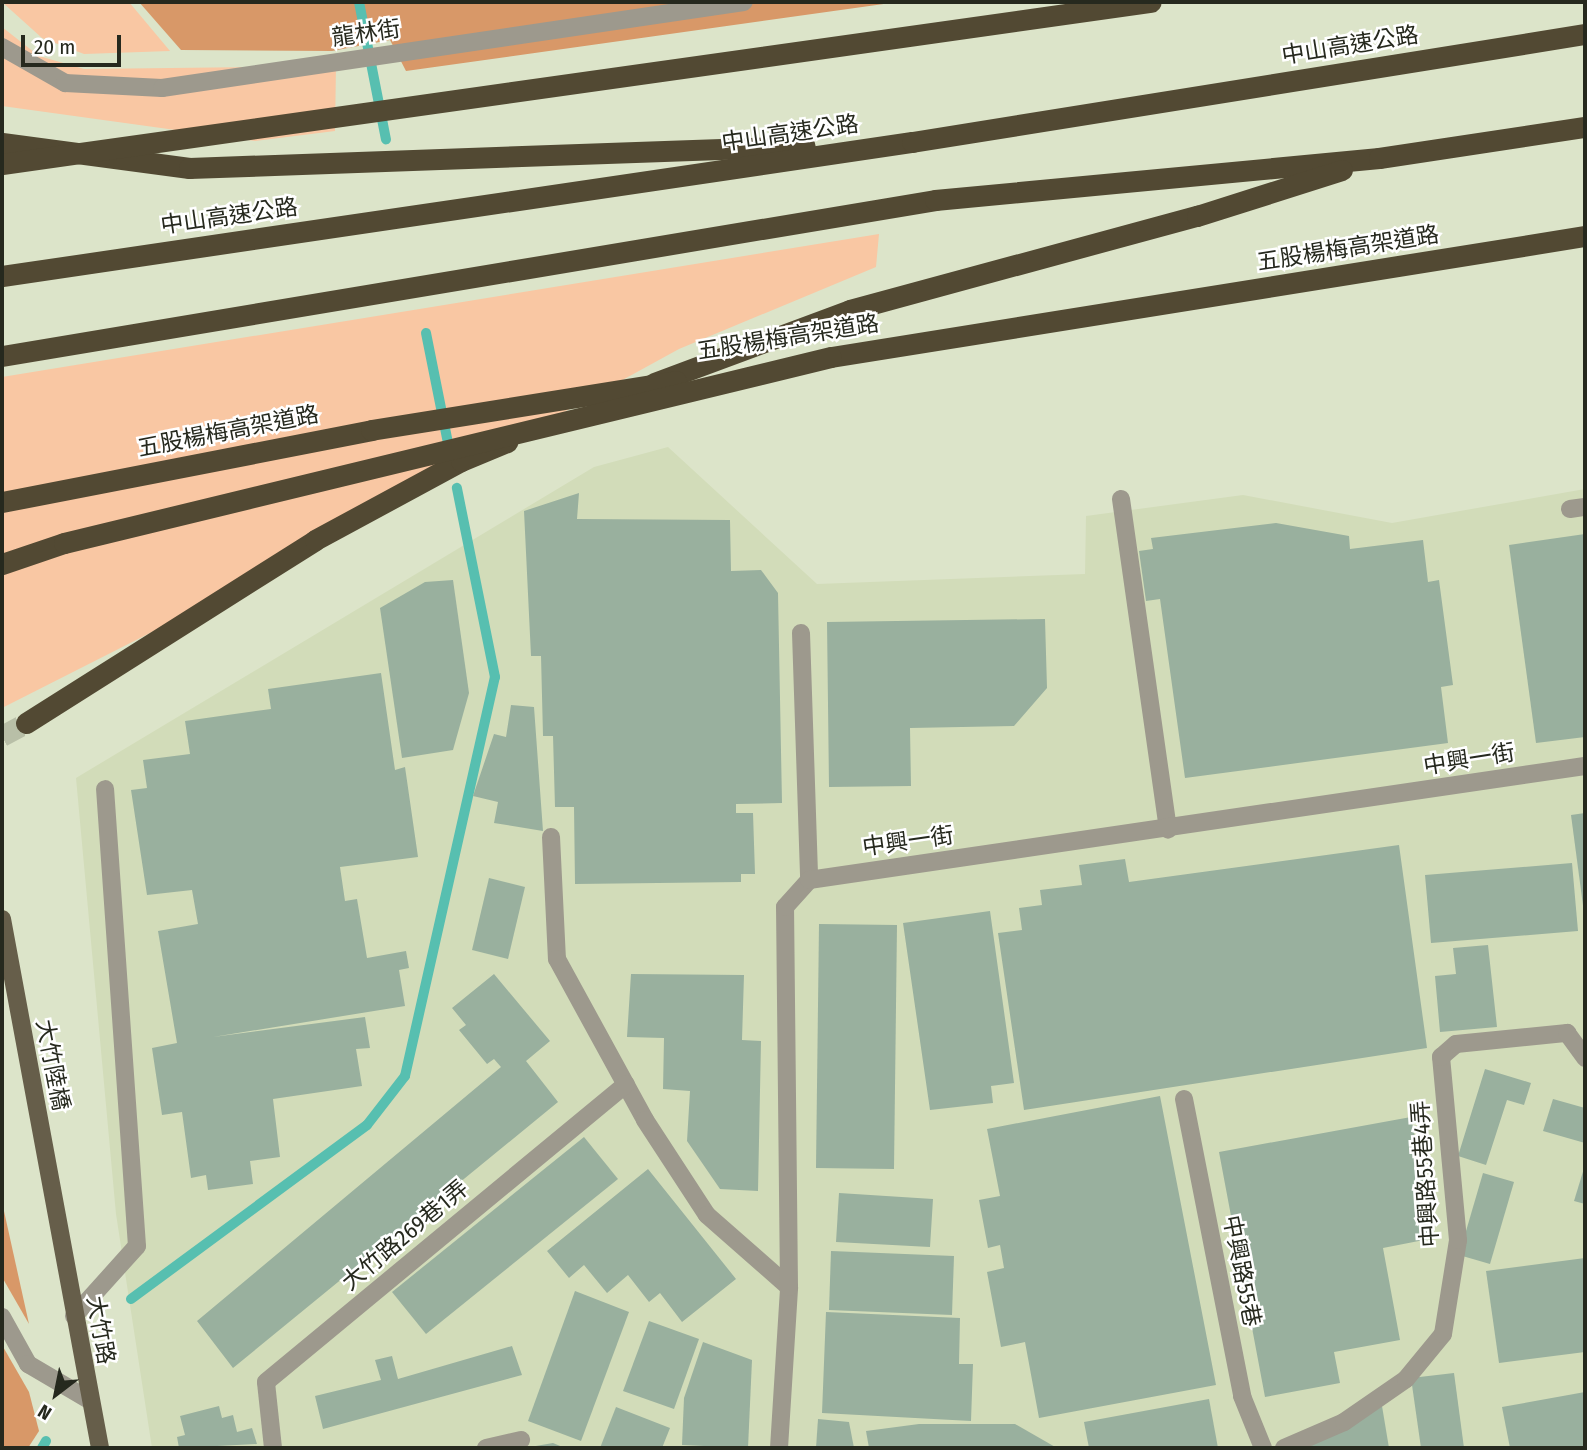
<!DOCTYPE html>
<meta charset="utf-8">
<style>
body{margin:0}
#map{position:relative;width:1587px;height:1450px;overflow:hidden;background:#dce4c9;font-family:"Fira Sans Condensed","Noto Sans TC",sans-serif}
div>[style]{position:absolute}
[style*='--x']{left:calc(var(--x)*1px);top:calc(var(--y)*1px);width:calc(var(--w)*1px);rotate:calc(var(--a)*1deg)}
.built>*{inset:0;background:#d2dcb9}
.green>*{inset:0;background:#f9c7a3}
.forest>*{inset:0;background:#d89868}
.stream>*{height:10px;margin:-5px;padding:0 5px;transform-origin:5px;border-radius:5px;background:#57bfb0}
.building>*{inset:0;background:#99b09e}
.highway-tunnel>*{height:21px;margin-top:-10.5px;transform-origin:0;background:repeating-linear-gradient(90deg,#b8bfa7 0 21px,transparent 0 31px)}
.minor>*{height:18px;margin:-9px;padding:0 9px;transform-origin:9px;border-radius:9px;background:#9d998d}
.major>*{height:18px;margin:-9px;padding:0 9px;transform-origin:9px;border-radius:9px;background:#665e4a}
.highway>*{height:21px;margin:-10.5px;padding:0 10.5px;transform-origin:10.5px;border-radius:10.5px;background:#524933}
.highway-bridge>*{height:21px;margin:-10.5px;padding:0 10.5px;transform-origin:10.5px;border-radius:10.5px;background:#524933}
span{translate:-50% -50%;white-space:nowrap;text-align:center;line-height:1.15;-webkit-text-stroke:5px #fff;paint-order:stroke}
.street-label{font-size:23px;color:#26291e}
.frame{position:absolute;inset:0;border:4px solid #26291e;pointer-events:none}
.north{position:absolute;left:21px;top:1359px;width:70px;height:70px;-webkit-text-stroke:5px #fff;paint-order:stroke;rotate:212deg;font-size:19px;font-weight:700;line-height:28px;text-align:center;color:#26291e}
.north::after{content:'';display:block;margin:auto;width:24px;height:32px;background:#26291e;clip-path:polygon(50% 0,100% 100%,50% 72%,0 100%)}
.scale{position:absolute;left:21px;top:35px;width:100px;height:32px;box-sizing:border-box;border:4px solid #26291e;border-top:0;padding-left:9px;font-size:21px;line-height:24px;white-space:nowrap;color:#26291e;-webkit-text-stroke:5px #fff;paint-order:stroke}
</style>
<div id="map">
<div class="built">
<div style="clip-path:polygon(668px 447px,817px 584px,1085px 574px,1086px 516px,1243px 495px,1392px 523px,1585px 489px,1585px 1448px,152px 1448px,116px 1214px,76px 778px,594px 467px)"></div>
</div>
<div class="green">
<div style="clip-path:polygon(2px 2px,129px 2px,170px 51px,84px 54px,42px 38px)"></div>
<div style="clip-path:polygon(2px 27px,39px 56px,84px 69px,336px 66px,335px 131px,255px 141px,2px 106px)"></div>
<div style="clip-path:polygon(879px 234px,876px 267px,679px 349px,298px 558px,2px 708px,2px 377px)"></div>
</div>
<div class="forest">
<div style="clip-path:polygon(139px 2px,898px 2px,406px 71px,390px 40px,332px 51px,181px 50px)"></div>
<div style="clip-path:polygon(2px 1202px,29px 1324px,2px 1277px)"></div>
<div style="clip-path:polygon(2px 1345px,29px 1392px,39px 1431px,28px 1448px,2px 1448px)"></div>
</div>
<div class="stream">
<div style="--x:359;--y:2;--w:140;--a:78.9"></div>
<div style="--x:426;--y:333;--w:112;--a:78.7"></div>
<div style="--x:131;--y:1299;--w:293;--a:-36.4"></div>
<div style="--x:367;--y:1125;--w:62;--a:-52.2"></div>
<div style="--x:405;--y:1076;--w:409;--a:-77.3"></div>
<div style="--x:495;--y:677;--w:193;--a:-101.4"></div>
<div style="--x:42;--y:1448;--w:8;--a:-60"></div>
</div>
<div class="building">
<div style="clip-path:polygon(579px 493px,577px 519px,730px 520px,731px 571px,761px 570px,778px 593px,782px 803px,736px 804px,736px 813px,753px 813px,755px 874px,741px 874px,741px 882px,575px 884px,574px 807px,555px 807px,553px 736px,543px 736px,541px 656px,531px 656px,524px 511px)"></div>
<div style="clip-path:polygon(1276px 523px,1349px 536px,1350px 549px,1423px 540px,1428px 582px,1439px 580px,1453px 685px,1441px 687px,1448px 743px,1185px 778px,1160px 599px,1146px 601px,1139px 551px,1153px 549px,1151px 538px)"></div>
<div style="clip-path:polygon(1585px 534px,1585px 737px,1536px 743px,1509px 545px)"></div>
<div style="clip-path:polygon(453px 580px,469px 693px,453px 750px,402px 758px,380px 608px,425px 582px)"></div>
<div style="clip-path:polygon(1045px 619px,1047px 688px,1014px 726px,910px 728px,911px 786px,829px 787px,827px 622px)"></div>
<div style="clip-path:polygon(381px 673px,395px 770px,405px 767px,418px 857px,340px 867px,345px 901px,357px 899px,367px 958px,406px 951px,409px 968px,399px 970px,405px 1006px,213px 1037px,365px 1017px,370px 1048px,356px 1049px,362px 1086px,273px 1099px,280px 1157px,250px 1161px,253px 1184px,208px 1190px,206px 1175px,191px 1178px,182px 1112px,162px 1115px,152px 1048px,177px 1043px,158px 931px,198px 924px,192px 890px,147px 895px,131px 790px,147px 788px,143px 760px,190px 754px,185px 721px,271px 709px,268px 689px)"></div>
<div style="clip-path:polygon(511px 705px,534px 707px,543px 831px,494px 823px,498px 802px,473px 796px,494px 734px,506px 737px)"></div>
<div style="clip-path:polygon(1585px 813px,1585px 913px,1584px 913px,1571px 815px)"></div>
<div style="clip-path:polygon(1399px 845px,1427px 1048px,1024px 1110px,998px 933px,1022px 930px,1019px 908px,1042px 905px,1040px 890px,1082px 885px,1079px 865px,1125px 859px,1129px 882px)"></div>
<div style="clip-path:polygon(1572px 863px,1578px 931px,1431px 943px,1425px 875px)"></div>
<div style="clip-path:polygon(489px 878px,525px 887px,508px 959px,472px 950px)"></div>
<div style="clip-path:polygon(990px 911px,1014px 1083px,991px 1086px,993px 1103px,930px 1110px,903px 923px)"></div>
<div style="clip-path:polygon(819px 924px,897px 925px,894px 1169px,816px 1168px)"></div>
<div style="clip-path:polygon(1488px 945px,1497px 1027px,1440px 1032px,1435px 976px,1456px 974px,1453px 948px)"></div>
<div style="clip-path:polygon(494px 974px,550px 1041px,526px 1061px,558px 1102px,233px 1368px,197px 1321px,501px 1067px,494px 1059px,487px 1064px,459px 1030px,466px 1025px,452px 1008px)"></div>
<div style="clip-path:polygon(631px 974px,744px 975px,742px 1040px,761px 1041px,758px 1191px,720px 1189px,687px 1141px,690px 1091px,663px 1089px,664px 1038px,627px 1037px)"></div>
<div style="clip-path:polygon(1485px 1069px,1531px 1083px,1524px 1105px,1507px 1100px,1486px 1165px,1458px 1156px)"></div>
<div style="clip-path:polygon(1160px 1096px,1216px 1385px,1039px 1418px,1025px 1342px,1001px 1347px,987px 1272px,1004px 1268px,1000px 1245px,988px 1248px,979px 1200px,1000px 1196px,987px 1129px)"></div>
<div style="clip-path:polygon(1553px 1099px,1585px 1108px,1585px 1143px,1543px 1131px)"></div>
<div style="clip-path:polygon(1411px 1117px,1434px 1238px,1383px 1248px,1400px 1340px,1334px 1352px,1340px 1383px,1265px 1397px,1219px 1152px)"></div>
<div style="clip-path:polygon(584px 1137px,618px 1179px,426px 1334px,392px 1292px)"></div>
<div style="clip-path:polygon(1585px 1165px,1585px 1204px,1574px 1201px)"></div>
<div style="clip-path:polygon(648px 1169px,736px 1279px,682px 1322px,660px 1293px,649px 1302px,628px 1275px,607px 1293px,584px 1265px,569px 1278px,547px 1251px)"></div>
<div style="clip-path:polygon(1483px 1173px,1514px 1182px,1490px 1264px,1459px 1255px)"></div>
<div style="clip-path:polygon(839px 1193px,933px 1199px,930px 1247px,836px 1242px)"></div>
<div style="clip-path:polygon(831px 1251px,954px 1256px,952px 1315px,829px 1310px)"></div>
<div style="clip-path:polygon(1585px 1258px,1585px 1352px,1499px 1363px,1486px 1271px)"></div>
<div style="clip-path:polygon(575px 1291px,629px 1312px,581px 1441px,528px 1421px)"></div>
<div style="clip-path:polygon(826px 1312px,960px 1318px,959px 1364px,973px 1364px,971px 1421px,822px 1413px)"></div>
<div style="clip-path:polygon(649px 1321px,699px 1339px,674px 1409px,623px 1391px)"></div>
<div style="clip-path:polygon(703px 1342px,752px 1360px,748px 1448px,682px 1445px,684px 1398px)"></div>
<div style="clip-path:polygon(512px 1346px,522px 1375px,323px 1429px,315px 1396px,381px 1380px,375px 1360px,392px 1356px,398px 1379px)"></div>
<div style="clip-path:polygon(1454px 1373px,1464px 1448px,1421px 1448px,1411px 1378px)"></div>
<div style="clip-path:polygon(1585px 1392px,1585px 1448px,1510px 1448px,1502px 1407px)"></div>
<div style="clip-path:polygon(1209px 1399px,1218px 1448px,1089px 1448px,1084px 1422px)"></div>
<div style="clip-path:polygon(219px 1406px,222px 1418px,233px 1415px,237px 1432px,252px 1428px,257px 1444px,179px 1448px,177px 1437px,185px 1435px,180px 1416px)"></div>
<div style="clip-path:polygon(1382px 1406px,1389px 1448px,1307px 1448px,1350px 1422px)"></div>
<div style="clip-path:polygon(616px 1407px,670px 1428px,662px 1448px,600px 1448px)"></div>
<div style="clip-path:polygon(818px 1419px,849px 1422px,854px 1448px,816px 1448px)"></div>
<div style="clip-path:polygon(919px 1424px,1015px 1424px,1057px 1448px,869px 1448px,866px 1431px)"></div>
<div style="clip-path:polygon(553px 1443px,565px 1448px,531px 1448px,530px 1447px)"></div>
</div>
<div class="highway-tunnel">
<div style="--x:2;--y:736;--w:27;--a:-28"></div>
</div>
<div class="minor">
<div style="--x:2;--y:47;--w:73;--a:29.7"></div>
<div style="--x:65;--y:83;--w:97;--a:3"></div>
<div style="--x:162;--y:88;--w:588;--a:-8.41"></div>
<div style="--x:1121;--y:499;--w:334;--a:81.9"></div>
<div style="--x:1570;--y:509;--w:15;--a:-8"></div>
<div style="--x:801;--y:633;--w:247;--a:88.1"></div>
<div style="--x:551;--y:837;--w:122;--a:87.2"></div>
<div style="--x:557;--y:959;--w:183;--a:61.3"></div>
<div style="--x:645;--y:1120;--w:113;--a:56.9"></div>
<div style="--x:707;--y:1215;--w:109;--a:41.3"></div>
<div style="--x:1184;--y:1099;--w:303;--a:78.9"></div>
<div style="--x:1242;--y:1396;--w:56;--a:68"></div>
<div style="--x:74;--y:1316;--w:94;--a:-48"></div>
<div style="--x:137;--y:1246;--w:458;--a:-94"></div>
<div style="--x:2;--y:1317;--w:54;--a:61"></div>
<div style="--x:28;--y:1364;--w:71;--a:30.5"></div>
<div style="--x:273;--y:1448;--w:66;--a:-96.1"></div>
<div style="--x:266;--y:1382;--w:467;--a:-39.6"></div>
<div style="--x:486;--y:1448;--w:36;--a:-13"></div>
<div style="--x:779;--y:1448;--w:161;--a:-86.4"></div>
<div style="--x:789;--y:1287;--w:380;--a:-90.6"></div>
<div style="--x:785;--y:907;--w:36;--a:-48"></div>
<div style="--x:809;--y:880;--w:784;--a:-8.36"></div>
<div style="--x:1284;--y:1448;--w:65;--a:-23.4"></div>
<div style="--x:1344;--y:1422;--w:75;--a:-34.7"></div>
<div style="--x:1406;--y:1379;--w:58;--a:-50.6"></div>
<div style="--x:1443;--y:1334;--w:95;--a:-80.9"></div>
<div style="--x:1458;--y:1240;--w:184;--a:-95.3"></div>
<div style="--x:1441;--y:1057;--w:20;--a:-41"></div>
<div style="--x:1456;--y:1044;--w:112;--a:-5.7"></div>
<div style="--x:1567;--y:1033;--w:31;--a:54"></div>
</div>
<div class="major">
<div style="--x:2;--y:919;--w:538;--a:79.5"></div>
</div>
<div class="highway">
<div style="--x:2;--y:143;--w:189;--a:7.6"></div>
<div style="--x:189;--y:168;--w:616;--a:-2.05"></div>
<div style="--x:2;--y:276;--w:920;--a:-8.38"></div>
<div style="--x:912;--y:142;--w:682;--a:-9.12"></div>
<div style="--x:2;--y:356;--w:946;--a:-9.49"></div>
<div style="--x:935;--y:200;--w:446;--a:-5.4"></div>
<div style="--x:1379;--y:158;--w:208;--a:-8.6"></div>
<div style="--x:831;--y:357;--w:764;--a:-9.12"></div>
<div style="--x:654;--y:383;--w:209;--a:-20.4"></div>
<div style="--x:850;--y:310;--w:360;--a:-15.2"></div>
<div style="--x:1197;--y:216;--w:152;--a:-17.6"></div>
<div style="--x:26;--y:723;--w:342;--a:-32.3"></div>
<div style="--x:315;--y:540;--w:166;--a:-28.4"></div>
<div style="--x:461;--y:461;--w:50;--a:-22.4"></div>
</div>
<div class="highway-bridge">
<div style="--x:2;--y:164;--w:1160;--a:-8.03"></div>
<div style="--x:2;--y:502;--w:376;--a:-11"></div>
<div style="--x:371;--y:430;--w:309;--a:-9.1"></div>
<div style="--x:2;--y:564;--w:65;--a:-18.7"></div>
<div style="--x:64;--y:543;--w:789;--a:-13.63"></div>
</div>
<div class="street-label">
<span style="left:366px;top:33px;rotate:-8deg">龍林街</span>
<span style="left:1350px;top:45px;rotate:-9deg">中山高速公路</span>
<span style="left:790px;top:133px;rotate:-8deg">中山高速公路</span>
<span style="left:229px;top:216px;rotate:-8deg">中山高速公路</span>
<span style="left:1348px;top:248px;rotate:-9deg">五股楊梅高架道路</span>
<span style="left:788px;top:337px;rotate:-9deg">五股楊梅高架道路</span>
<span style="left:228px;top:431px;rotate:-11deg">五股楊梅高架道路</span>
<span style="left:1469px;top:759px;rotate:-9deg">中興一街</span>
<span style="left:908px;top:841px;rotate:-8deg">中興一街</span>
<span style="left:53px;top:1065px;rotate:79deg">大竹陸橋</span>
<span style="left:1425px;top:1174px;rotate:-94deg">中興路55巷4弄</span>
<span style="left:405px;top:1235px;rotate:-40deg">大竹路269巷1弄</span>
<span style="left:1242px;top:1271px;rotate:79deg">中興路55巷</span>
<span style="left:101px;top:1330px;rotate:80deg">大竹路</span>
</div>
<div class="frame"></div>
<div class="north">N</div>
<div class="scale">20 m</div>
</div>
